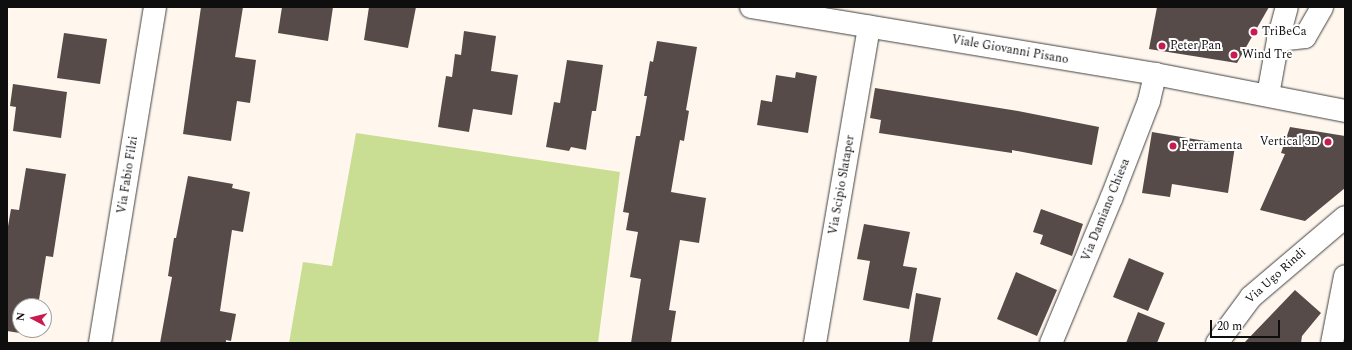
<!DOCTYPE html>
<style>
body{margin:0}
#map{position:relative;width:1352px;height:350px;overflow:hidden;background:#fff7ee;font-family:Spectral,serif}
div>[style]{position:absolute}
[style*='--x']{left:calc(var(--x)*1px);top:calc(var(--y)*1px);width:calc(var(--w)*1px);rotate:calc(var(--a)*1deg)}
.forest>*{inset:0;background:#c9de93}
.building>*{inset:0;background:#574b49}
.roads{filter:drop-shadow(0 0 1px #414141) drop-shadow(0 0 1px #414141)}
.minor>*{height:22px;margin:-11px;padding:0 11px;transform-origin:11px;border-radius:11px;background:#fff}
.dots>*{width:11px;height:11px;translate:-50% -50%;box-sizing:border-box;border:2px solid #fff;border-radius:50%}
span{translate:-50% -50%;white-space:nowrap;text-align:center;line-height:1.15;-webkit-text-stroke:4px #fff;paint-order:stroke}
.poi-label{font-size:12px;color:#0e0e0e}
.left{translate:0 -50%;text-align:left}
.right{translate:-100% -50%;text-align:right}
.street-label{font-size:12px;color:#0e0e0e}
.frame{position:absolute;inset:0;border:8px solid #0e0e0e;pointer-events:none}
.north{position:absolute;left:12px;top:298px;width:40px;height:40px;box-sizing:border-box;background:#fff;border:1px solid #9f9f9f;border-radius:50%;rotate:277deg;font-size:11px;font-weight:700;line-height:16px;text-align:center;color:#0e0e0e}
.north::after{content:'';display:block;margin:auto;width:14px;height:18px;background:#c81b51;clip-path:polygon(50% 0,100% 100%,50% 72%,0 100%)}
.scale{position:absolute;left:1210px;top:320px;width:70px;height:18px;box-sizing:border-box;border:2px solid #0e0e0e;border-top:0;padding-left:5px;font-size:12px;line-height:14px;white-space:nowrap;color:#0e0e0e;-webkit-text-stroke:3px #fff;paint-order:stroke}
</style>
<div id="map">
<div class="forest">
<div style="clip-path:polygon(356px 133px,620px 172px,598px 343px,289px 343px,303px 262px,332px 266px)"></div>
</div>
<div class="building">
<div style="clip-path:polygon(201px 7px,243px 7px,235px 57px,256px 60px,250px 103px,237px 101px,231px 141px,183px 134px)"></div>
<div style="clip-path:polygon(282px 7px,333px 7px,328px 41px,278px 33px)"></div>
<div style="clip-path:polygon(369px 7px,416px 7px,408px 48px,364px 40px)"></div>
<div style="clip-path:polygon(1157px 7px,1269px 7px,1237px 63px,1149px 49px)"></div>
<div style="clip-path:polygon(464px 31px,496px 36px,491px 71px,518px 75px,512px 115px,473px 109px,469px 132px,438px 127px,446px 76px,452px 77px,455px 54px,461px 55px)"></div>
<div style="clip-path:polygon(64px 33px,107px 39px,100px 84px,57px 78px)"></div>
<div style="clip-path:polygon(657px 41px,697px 47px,686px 110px,689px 111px,684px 141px,680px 140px,671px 192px,706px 198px,699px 243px,680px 240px,669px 310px,676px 311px,671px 343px,631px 343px,641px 279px,630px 277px,638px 232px,626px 230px,629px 213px,623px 212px,636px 136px,640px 136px,647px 96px,644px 96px,650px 61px,653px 62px)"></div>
<div style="clip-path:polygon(567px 60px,603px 65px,596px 111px,592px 111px,586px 150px,571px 147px,569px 151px,546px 147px,554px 102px,560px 103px)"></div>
<div style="clip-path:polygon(796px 72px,817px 76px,808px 133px,757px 125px,761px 100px,772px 102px,776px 75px,795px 78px)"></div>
<div style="clip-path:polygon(13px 84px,67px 92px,61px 138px,13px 131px,16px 107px,10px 106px)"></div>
<div style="clip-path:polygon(875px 88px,1018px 111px,1099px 127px,1092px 165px,1012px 150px,1012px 153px,879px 133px,881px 120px,870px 118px)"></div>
<div style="clip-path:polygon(1290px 127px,1345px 136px,1345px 188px,1305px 221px,1260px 210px,1285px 154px,1281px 153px)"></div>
<div style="clip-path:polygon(1152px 132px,1235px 146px,1228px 193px,1172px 184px,1170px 197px,1142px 193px)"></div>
<div style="clip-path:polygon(26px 168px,66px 174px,53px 257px,46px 256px,38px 306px,20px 306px,20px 330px,34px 330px,33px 335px,7px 331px,7px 232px,11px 209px,19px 210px)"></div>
<div style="clip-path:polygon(188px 176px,233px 184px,232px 188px,250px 192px,243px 232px,232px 230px,220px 311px,236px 314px,231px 341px,226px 340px,226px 343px,160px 343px,172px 277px,168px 276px,174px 238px,176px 238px)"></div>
<div style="clip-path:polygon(1041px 209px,1083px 224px,1072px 256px,1040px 244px,1043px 235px,1033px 232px)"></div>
<div style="clip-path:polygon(864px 224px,910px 232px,903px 266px,917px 268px,909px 309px,863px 300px,870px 261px,857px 259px)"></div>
<div style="clip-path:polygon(1129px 258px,1164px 273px,1148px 311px,1113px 297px)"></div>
<div style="clip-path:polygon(1016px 272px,1057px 290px,1037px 336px,997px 319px)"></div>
<div style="clip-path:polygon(1295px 290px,1321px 313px,1302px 336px,1301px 343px,1244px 343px)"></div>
<div style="clip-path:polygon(916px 293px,941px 298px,932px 343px,909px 343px)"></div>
<div style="clip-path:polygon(1138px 312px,1165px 323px,1157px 343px,1126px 343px)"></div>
</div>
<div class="roads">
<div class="minor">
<div style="--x:751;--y:7;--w:410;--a:9.4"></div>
<div style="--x:1155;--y:74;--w:194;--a:11"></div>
<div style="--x:1278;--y:40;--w:27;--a:-6"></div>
<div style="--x:1305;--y:37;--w:34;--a:-60"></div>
<div style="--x:1268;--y:95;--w:56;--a:-79.7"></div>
<div style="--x:1278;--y:40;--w:34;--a:-75"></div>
<div style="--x:100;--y:343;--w:340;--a:-80.7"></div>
<div style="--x:815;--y:343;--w:321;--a:-80.3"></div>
<div style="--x:1051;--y:343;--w:156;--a:-67.4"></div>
<div style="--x:1111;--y:199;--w:105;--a:-68.8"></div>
<div style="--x:1149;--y:101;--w:28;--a:-77"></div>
<div style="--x:1217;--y:343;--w:57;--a:-53.5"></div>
<div style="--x:1251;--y:297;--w:123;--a:-40.4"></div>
<div style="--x:1332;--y:343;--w:68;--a:-79"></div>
</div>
</div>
<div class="dots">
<div style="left:1254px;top:32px;background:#c81b51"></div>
<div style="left:1162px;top:46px;background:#c81b51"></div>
<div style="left:1234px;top:55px;background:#c81b51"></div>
<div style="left:1328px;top:142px;background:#c81b51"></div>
<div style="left:1173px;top:146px;background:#c81b51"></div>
</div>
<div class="poi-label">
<span class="left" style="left:1262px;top:32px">TriBeCa</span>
<span class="left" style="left:1170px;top:46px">Peter Pan</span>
<span class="left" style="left:1242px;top:55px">Wind Tre</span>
<span class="right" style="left:1320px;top:142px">Vertical 3D</span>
<span class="left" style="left:1181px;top:146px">Ferramenta</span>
</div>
<div class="street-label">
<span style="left:1010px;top:50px;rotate:10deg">Viale Giovanni Pisano</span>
<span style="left:128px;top:175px;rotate:-81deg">Via Fabio Filzi</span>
<span style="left:842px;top:185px;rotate:-80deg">Via Scipio Slataper</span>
<span style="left:1106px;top:210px;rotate:-68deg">Via Damiano Chiesa</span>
<span style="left:1276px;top:276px;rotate:-42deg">Via Ugo Rindi</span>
</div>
<div class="frame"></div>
<div class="north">N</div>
<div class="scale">20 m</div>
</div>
